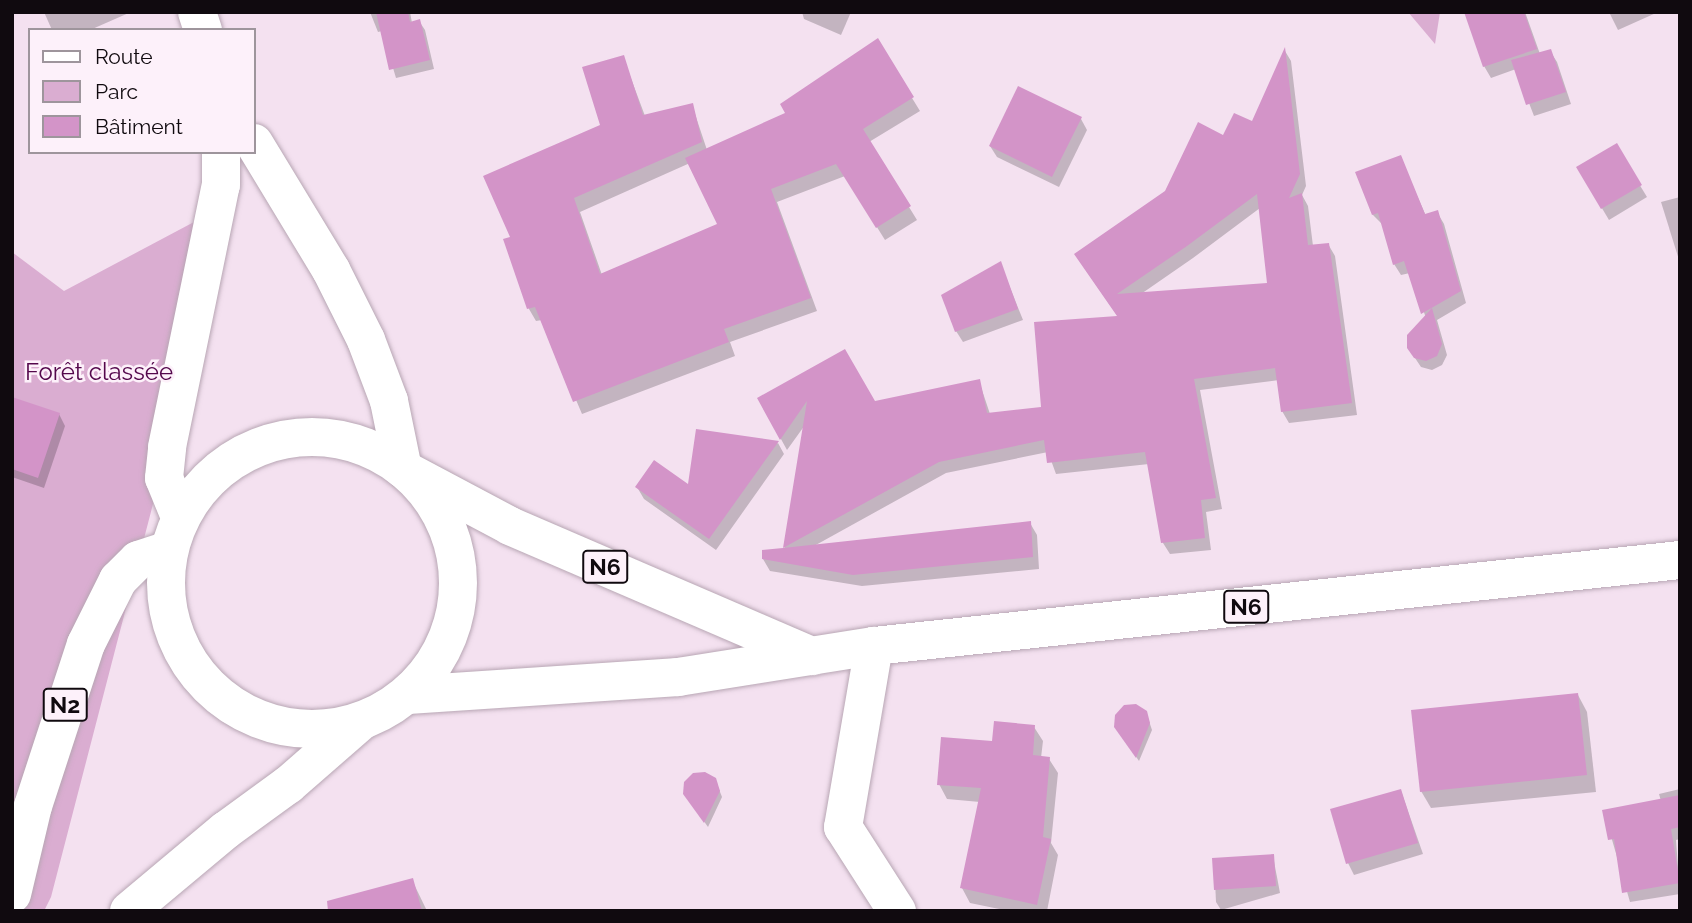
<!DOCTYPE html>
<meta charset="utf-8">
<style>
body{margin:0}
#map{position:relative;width:1692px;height:923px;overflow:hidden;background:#f4e1f0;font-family:Raleway,sans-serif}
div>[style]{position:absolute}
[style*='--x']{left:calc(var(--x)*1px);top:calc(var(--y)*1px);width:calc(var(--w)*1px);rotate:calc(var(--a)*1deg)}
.green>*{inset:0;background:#daadd1}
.shadow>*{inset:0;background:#0003}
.building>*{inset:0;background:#d394c8}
.roads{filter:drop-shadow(0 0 2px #b8a6b4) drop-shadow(0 0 2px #b8a6b4)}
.minor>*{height:38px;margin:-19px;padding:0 19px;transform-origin:19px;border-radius:19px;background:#fff}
.highway>*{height:38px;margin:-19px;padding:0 19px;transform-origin:19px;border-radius:19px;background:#fff}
.highway>.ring{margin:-19px;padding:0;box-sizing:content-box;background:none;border:38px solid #fff;border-radius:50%}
span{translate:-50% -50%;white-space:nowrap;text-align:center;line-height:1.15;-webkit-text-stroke:5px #fdf1fa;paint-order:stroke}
.shield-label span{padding:2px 5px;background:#fdf1fa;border:2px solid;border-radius:5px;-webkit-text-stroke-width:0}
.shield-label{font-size:23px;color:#100a0f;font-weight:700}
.park-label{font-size:24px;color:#54074c}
.frame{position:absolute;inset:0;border:14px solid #100a0f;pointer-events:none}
.legend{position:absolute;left:28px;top:28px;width:228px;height:126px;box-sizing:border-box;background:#fdf1fa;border:2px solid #9e959c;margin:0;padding:9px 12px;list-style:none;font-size:21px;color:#100a0f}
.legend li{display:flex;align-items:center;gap:14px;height:35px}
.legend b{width:35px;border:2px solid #9e959c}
</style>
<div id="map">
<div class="green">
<div style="clip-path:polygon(1408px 12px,1440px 12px,1435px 44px)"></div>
<div style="clip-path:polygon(226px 205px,201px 319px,51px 897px,44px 911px,12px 911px,12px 252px,64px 291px)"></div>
</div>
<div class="shadow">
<div style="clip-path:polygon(44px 12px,131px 12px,90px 30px,52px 30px)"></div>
<div style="clip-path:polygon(370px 12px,410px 12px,412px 23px,419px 21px,425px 30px,434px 69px,396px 78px,382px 31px,378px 32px)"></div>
<div style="clip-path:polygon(802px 12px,851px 12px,841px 35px,804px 19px)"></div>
<div style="clip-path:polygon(1481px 12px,1525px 12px,1540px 54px,1550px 51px,1557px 62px,1571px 104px,1534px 116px,1516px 69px,1491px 78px,1484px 66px)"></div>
<div style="clip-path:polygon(1609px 12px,1656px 12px,1656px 13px,1618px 30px)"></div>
<div style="clip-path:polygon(evenodd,877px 41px,920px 111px,869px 142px,917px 220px,885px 240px,845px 176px,777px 202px,817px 311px,730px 342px,735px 356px,582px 414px,542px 320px,536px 321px,529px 309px,505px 240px,513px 238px,602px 126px,623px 57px,645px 116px,692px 105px,707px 150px,787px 114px,877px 41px,690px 163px,719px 225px,602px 275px,580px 212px,690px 163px)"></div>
<div style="clip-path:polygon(evenodd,1285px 51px,1291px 61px,1306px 186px,1302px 195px,1308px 206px,1313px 246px,1328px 244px,1335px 256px,1357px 415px,1289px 423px,1282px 411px,1279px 380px,1200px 390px,1222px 509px,1206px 512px,1211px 550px,1170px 554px,1163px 543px,1149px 464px,1056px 474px,1048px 452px,946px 473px,814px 546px,1030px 523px,1037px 535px,1039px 569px,862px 586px,770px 571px,763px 559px,784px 550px,805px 425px,787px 450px,759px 399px,874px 403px,979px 381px,990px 414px,1042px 408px,1119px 318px,1083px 266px,1224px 138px,1253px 123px,1285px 51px,1260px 208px,1269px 285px,1141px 294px,1193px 258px,1260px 208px)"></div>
<div style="clip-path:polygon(1081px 119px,1087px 130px,1059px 187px,997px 157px,990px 146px)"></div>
<div style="clip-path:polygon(1616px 146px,1647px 197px,1609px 220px,1578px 168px)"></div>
<div style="clip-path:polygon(1400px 157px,1426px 216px,1437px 212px,1444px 224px,1466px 303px,1437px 320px,1447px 355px,1442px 365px,1432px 370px,1421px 367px,1415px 358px,1426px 318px,1410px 273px,1401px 275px,1394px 264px,1383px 225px,1373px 215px,1357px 173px)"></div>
<div style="clip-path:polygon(1680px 197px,1680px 263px,1661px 202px)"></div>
<div style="clip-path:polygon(1000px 263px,1023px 320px,963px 342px,956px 331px)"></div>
<div style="clip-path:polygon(12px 398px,59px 414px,65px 426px,44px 488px,12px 477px)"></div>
<div style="clip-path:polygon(778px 443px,784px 454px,716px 550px,644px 499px,637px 487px,690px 487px)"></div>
<div style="clip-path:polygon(1578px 695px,1587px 712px,1596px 792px,1431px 808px,1421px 791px)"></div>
<div style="clip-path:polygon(1146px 712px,1152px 730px,1139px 761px,1120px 733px)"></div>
<div style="clip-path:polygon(1034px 727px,1043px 741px,1041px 758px,1049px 759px,1058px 773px,1051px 843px,1058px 855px,1047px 911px,1009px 911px,970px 903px,962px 888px,980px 802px,947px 799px,939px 784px,994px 743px)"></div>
<div style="clip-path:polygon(715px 779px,722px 797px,708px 827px,689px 800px)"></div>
<div style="clip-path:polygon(1680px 789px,1680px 839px,1676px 840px,1680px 894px,1630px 902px,1604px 812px,1661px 801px,1659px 794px)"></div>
<div style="clip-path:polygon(1401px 791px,1423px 854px,1354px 875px,1348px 863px)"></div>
<div style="clip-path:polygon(1273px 856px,1280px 893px,1221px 910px,1216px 902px,1214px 860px)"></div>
<div style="clip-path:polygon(412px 880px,427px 911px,377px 911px)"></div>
</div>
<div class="building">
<div style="clip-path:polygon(376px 12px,408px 12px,410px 22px,420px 19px,430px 60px,389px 70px)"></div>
<div style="clip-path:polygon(1464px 12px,1524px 12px,1537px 49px,1483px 67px)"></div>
<div style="clip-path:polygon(878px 38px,914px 97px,863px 129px,911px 206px,876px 228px,836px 164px,771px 189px,811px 298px,724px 329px,729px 342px,573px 402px,535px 307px,527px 309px,503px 239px,510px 237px,483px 176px,600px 125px,582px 67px,624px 55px,643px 115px,693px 103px,702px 142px,574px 198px,600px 274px,717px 224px,685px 158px,785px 113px,780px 104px)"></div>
<div style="clip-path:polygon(evenodd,1285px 47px,1300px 174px,1289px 198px,1302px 193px,1308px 245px,1329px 243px,1352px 403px,1281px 412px,1275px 368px,1194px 379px,1216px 498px,1201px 500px,1205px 538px,1161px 543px,1145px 452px,1047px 463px,1044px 440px,939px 462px,783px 548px,1031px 521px,1033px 557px,853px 575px,762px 559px,762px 550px,783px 548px,807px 401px,780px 440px,757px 398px,845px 349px,875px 401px,980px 379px,987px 413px,1041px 407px,1034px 322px,1117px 316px,1074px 254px,1165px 191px,1198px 122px,1223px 135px,1234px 113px,1252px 121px,1285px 47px,1257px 194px,1267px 283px,1117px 294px,1187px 246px,1257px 194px)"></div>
<div style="clip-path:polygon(1551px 49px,1566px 92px,1526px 105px,1511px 60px)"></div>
<div style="clip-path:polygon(1018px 86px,1082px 117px,1052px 177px,989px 146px)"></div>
<div style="clip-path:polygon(1617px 143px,1642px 185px,1601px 209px,1576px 167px)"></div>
<div style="clip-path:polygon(1401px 155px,1425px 214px,1438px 210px,1461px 291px,1421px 314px,1404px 261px,1393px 265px,1378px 213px,1372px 215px,1355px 172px)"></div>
<div style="clip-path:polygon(1001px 261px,1018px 309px,955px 332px,941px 295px)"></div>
<div style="clip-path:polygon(1432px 308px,1442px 344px,1437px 356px,1426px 361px,1414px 358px,1407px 348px,1407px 335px)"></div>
<div style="clip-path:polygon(12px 397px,60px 413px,38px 478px,12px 469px)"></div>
<div style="clip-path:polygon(696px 429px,779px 441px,709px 539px,635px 487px,654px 460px,688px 484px)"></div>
<div style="clip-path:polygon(1578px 693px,1587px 775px,1420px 792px,1411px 710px)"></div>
<div style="clip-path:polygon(1136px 704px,1147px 711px,1150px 723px,1136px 758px,1114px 727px,1115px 715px,1124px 705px)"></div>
<div style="clip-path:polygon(994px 721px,1035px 725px,1033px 755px,1050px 757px,1043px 837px,1051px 839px,1037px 905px,960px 888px,981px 788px,937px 785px,941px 737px,992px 741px)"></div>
<div style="clip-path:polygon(705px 772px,716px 778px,720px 791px,704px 823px,683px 794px,684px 782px,693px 773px)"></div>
<div style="clip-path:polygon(1401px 789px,1418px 843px,1346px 864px,1330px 809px)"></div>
<div style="clip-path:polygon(1680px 795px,1680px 827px,1671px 829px,1680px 883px,1622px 893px,1614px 839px,1608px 840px,1602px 810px)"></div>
<div style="clip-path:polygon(1274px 854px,1276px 886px,1214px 890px,1212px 858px)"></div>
<div style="clip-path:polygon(413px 878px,422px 911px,328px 911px,327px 901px)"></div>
</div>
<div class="roads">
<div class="minor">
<div style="--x:874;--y:646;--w:184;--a:99.7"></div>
<div style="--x:843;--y:827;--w:100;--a:57.3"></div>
</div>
<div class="highway">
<div style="--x:197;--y:12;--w:19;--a:72"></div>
<div style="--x:254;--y:143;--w:149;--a:58.8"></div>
<div style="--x:331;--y:270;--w:78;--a:63.4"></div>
<div style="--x:366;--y:340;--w:65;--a:69.3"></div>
<div style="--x:389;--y:401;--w:69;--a:78.4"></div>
<div style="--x:403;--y:469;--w:121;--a:28"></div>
<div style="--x:510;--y:526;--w:329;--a:23.3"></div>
<div class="ring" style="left:166px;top:437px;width:254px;height:254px"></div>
<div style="--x:180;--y:517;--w:42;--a:-112.3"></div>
<div style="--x:164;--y:478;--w:31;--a:-84"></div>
<div style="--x:167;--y:447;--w:268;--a:-78.4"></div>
<div style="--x:221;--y:185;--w:33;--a:-90"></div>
<div style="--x:408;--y:695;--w:271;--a:-3.8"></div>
<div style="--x:678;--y:677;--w:198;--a:-9"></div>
<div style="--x:874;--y:646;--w:811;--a:-6.09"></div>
<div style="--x:12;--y:894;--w:90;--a:-76.6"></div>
<div style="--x:33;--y:806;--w:170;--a:-71.9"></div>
<div style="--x:86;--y:644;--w:72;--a:-63.4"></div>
<div style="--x:118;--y:580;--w:28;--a:-45"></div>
<div style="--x:138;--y:560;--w:32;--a:-18"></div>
<div style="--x:129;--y:911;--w:126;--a:-39.9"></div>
<div style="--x:226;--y:830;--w:77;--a:-36"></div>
<div style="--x:288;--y:785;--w:94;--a:-41.1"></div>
</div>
</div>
<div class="shield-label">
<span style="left:605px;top:567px">N6</span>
<span style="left:1246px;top:607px">N6</span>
<span style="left:65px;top:705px">N2</span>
</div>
<div class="park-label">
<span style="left:99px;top:372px">Forêt classée</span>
</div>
<div class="frame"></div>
<ul class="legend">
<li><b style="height:9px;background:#fff"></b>Route</li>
<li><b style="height:19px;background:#daadd1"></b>Parc</li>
<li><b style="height:19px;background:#d394c8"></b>Bâtiment</li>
</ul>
</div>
